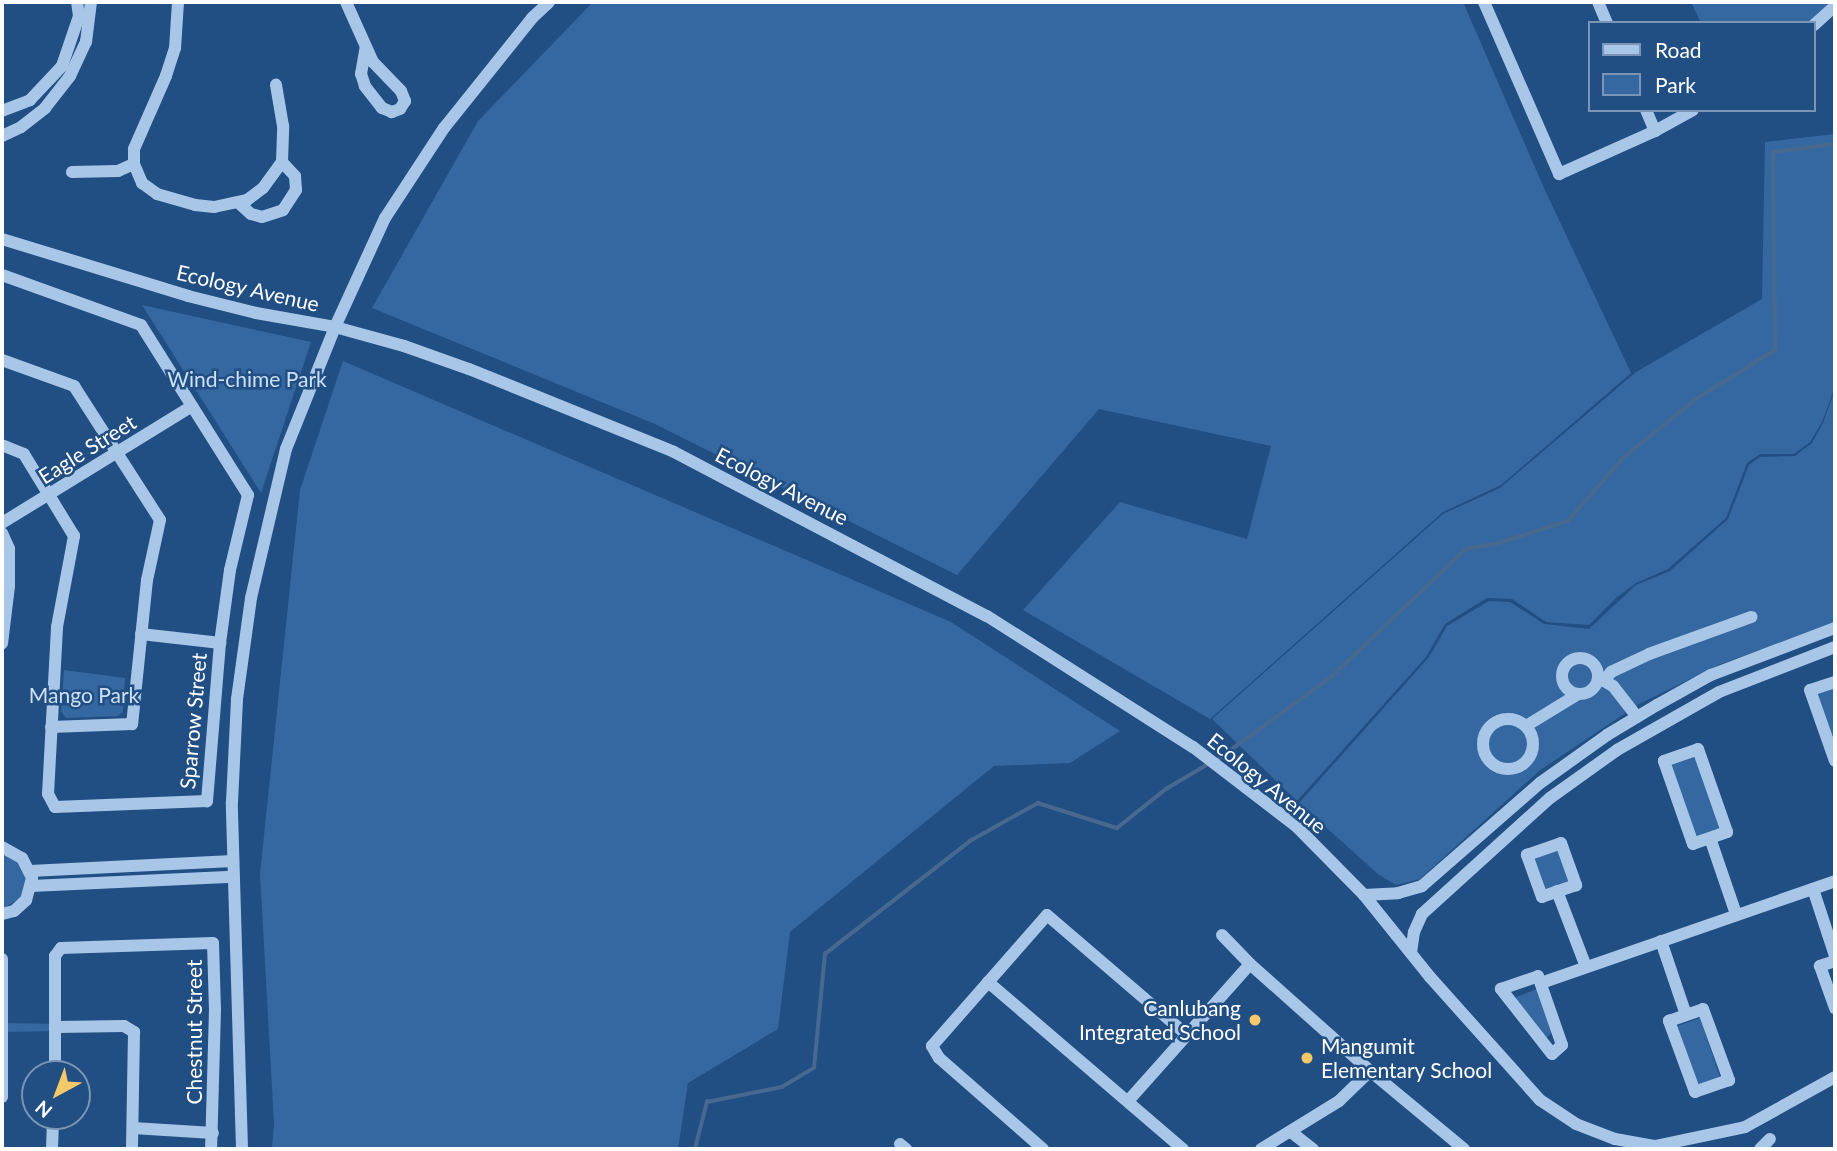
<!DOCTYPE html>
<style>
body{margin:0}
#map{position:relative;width:1837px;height:1151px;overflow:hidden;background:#214e83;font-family:Lato,sans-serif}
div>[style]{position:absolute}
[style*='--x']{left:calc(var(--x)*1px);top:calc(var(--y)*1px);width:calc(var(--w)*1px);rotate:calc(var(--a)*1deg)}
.green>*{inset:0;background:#3568a0}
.stream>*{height:3.5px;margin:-1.75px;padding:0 1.75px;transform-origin:1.75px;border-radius:1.75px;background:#47698f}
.minor>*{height:12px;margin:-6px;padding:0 6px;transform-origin:6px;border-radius:6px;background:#a8c7e8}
.minor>.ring{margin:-6px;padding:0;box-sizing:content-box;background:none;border:12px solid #a8c7e8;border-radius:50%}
.dots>*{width:19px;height:19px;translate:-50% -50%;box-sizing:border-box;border:4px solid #214e83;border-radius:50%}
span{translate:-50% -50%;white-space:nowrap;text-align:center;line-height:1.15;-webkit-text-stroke:5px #214e83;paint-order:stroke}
.street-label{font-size:21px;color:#fff}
.park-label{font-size:21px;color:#cce0f6}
.poi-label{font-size:21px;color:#fff}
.right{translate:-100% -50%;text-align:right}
.left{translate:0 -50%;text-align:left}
.frame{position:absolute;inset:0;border:4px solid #fff;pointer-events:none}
.legend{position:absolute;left:1588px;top:21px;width:228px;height:91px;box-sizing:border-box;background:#214e83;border:2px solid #7a95b5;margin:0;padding:9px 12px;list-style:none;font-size:21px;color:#fff}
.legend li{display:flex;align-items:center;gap:14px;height:35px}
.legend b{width:35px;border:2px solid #7a95b5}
.north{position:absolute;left:21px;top:1060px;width:70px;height:70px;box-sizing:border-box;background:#214e83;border:2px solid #7a95b5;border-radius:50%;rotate:221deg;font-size:19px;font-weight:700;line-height:28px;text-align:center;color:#fff}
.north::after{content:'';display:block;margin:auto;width:24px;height:32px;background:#f5c969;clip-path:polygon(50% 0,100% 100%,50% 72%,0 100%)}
</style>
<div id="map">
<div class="green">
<div style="clip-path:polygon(593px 2px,1463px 2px,1544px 188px,1631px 373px,1501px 485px,1443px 512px,1210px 719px,1023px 610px,1120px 502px,1247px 539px,1271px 446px,1099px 409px,957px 575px,655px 424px,372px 308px,478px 121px)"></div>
<div style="clip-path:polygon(1691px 2px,1833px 2px,1810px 23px,1701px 23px)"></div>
<div style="clip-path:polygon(1835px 134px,1835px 387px,1822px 422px,1810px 442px,1794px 454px,1760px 454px,1747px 463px,1726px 518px,1668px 569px,1636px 583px,1616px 598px,1589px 625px,1546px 622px,1512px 599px,1487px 598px,1445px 624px,1426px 657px,1297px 801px,1212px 719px,1443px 514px,1500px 488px,1636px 372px,1762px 299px,1765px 142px)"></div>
<div style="clip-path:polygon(142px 305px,311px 342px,261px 493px)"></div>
<div style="clip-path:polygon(343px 361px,951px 622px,1120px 731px,1070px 763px,994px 766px,790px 932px,778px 1029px,688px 1083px,678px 1149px,272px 1149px,274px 1124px,260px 874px,300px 490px)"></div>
<div style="clip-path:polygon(1835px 390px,1835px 623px,1721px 664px,1639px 704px,1539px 771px,1420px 879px,1396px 885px,1379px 875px,1299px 803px,1429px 657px,1447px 626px,1489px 601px,1510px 602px,1544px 624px,1589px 629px,1636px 585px,1670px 571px,1728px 519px,1749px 465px,1760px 457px,1795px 456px,1812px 443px,1823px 423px)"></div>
<div style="clip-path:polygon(64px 670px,125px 678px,123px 712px,118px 716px,66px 718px,61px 711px)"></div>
<div style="clip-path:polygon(1835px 685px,1835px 750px,1815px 693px)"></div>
<div style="clip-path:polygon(1694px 755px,1722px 829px,1696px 838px,1669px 764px)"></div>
<div style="clip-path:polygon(1557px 848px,1570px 883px,1544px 892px,1531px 858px)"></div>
<div style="clip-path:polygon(2px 853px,20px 863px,27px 879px,23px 897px,2px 909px)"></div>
<div style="clip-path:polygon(1537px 989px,1553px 1032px,1546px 1038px,1514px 998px)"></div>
<div style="clip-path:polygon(1700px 1018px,1720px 1077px,1697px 1085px,1677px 1026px)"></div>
<div style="clip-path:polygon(2px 1023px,57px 1024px,56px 1031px,3px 1032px)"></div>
</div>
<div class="stream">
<div style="--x:1217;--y:760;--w:140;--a:-36"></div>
<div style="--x:1330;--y:678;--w:187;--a:-43.5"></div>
<div style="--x:1466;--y:549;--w:34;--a:-10"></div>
<div style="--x:1499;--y:543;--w:72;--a:-17.7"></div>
<div style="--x:1568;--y:521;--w:84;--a:-48.9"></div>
<div style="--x:1623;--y:458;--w:94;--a:-38.9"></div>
<div style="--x:1696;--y:399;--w:93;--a:-31.8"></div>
<div style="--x:1775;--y:350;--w:198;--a:-90.6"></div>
<div style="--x:1773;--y:152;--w:63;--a:-7.4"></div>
<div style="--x:695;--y:1149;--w:49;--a:-75.7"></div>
<div style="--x:707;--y:1102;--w:76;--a:-11.3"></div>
<div style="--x:782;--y:1087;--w:37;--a:-31"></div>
<div style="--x:814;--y:1068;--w:115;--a:-84.5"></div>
<div style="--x:825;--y:954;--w:184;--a:-37.9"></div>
<div style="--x:970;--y:841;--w:78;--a:-29.2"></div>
<div style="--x:1038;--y:803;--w:83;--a:17.6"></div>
<div style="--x:1117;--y:828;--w:63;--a:-38.5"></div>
<div style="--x:1166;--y:789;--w:51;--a:-30.6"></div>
</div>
<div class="minor">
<div style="--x:178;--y:2;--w:46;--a:93.7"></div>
<div style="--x:175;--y:48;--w:29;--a:108"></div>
<div style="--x:166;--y:76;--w:80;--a:113.7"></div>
<div style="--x:134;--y:149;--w:15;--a:90"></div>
<div style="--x:134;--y:164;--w:21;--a:67"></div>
<div style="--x:142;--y:183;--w:19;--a:36"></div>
<div style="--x:157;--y:194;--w:40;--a:16"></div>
<div style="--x:195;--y:205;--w:19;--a:6"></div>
<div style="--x:214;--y:207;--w:34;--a:-12"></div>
<div style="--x:247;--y:200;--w:20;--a:-37"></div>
<div style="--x:263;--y:188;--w:32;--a:-54"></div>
<div style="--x:282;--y:162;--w:36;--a:-88"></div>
<div style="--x:283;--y:126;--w:42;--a:-99.7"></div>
<div style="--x:346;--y:2;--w:66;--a:65.8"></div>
<div style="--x:373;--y:62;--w:40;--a:46"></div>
<div style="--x:401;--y:91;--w:11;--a:68"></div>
<div style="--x:405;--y:101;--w:9;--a:122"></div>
<div style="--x:400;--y:109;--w:9;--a:159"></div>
<div style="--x:392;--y:112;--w:11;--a:-158"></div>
<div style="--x:382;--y:108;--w:28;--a:-128"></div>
<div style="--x:365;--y:86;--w:13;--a:-108"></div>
<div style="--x:361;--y:74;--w:27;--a:-80"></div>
<div style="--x:1484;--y:2;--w:188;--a:66.4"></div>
<div style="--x:1559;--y:174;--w:105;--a:-24.1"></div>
<div style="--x:1655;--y:131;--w:43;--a:-28.9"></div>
<div style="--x:1598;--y:2;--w:23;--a:67"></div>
<div style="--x:1814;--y:25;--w:28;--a:-42"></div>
<div style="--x:1646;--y:110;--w:23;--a:67"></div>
<div style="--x:2;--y:111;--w:30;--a:-21"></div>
<div style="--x:30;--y:100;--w:47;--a:-46.7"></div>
<div style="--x:62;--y:66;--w:53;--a:-71.2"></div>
<div style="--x:79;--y:16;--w:14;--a:-98"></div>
<div style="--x:2;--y:136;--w:21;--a:-25"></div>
<div style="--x:21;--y:127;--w:31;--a:-38"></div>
<div style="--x:45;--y:108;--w:41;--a:-52"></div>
<div style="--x:70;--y:76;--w:38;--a:-65"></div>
<div style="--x:86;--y:42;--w:40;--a:-82.9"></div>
<div style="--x:72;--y:172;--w:46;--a:-1.2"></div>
<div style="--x:118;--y:171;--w:17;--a:-24"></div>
<div style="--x:239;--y:203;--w:16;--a:43"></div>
<div style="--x:251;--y:214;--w:11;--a:15"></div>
<div style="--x:262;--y:217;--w:22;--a:-18"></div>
<div style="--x:283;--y:210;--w:24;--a:-57"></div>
<div style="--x:296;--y:190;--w:14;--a:-94"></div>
<div style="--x:295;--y:176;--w:19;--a:-133"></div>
<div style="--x:2;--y:239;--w:195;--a:17"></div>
<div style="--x:188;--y:296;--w:70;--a:14"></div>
<div style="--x:256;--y:313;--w:80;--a:10"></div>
<div style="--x:335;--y:327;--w:72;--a:15.4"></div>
<div style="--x:404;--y:346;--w:69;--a:19.5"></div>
<div style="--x:469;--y:369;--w:221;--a:22"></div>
<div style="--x:674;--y:452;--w:353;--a:27.7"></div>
<div style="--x:987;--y:616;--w:244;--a:32.5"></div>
<div style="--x:1193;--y:747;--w:130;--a:37.5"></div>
<div style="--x:1296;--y:826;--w:97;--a:45.4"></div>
<div style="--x:1364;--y:895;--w:105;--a:51.2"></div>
<div style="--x:1430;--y:977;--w:165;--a:48.2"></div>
<div style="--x:1540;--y:1100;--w:43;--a:33.7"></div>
<div style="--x:1576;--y:1124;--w:42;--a:21"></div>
<div style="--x:1615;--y:1139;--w:41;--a:9.9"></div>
<div style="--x:1655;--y:1146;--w:3;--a:90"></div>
<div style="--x:2;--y:275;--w:148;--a:19.8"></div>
<div style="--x:141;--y:325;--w:201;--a:57.8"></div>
<div style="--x:248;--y:495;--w:77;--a:103.5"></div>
<div style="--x:230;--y:570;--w:74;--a:97.8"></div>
<div style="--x:220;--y:643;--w:159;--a:94.7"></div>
<div style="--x:207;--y:801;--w:152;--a:177.7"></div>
<div style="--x:55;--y:807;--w:15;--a:-118"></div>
<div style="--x:48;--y:794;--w:167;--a:-86.9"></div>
<div style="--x:57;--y:627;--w:93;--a:-79.4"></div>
<div style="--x:74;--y:536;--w:96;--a:-121.4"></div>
<div style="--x:24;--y:454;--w:24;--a:-158"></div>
<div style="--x:2;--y:360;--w:77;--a:19.9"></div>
<div style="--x:74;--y:386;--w:159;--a:57.3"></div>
<div style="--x:160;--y:520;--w:61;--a:102.2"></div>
<div style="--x:147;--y:580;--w:145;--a:95.9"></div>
<div style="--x:132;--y:724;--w:81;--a:177.9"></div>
<div style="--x:2;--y:523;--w:223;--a:-31.6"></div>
<div style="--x:2;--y:533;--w:17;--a:66"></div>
<div style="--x:9;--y:549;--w:37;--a:90"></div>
<div style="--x:9;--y:586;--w:58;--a:96.9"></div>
<div style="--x:141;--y:634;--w:80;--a:6.5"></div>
<div class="ring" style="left:1562px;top:658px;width:24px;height:24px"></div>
<div style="--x:1599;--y:678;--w:16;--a:30"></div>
<div style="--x:1613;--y:686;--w:39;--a:52"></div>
<div style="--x:1604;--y:681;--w:11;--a:-52"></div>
<div style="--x:1611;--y:672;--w:42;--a:-25.3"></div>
<div style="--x:1649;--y:654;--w:109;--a:-19.9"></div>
<div style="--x:1835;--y:682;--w:26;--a:162"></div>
<div style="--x:1810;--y:690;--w:75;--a:70.6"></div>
<div class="ring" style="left:1483px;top:719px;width:38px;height:38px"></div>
<div style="--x:1526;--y:726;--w:61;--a:-31.6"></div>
<div style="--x:1698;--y:749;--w:88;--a:70.7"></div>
<div style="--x:1727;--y:832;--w:36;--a:161"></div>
<div style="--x:1693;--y:844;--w:88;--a:-109.3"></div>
<div style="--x:1664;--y:761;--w:36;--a:-19"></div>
<div style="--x:1710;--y:838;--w:80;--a:71.1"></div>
<div style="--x:1561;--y:843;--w:45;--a:70.3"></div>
<div style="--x:1576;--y:885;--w:36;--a:161"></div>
<div style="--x:1542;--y:897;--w:45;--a:-109.7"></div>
<div style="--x:1527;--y:855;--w:36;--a:-19"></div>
<div style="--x:2;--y:847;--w:23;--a:29"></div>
<div style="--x:22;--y:858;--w:22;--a:63"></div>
<div style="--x:32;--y:878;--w:23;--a:105"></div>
<div style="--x:26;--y:900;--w:16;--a:137"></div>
<div style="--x:14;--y:911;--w:12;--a:166"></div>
<div style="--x:30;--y:871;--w:203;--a:-2.8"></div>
<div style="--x:31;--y:886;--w:202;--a:-2.6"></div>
<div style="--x:1813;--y:889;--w:71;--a:71.8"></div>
<div style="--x:1557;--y:891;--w:81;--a:69.1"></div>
<div style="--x:1364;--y:895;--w:34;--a:-3"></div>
<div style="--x:1398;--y:893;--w:25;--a:-16"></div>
<div style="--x:1422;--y:886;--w:157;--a:-41.1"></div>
<div style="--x:1540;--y:783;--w:82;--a:-35.6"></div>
<div style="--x:1607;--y:735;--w:58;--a:-31"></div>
<div style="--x:1657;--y:705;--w:62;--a:-29.1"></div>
<div style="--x:1711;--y:675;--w:133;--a:-20.8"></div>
<div style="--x:1222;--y:935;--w:40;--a:46"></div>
<div style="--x:1250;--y:964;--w:161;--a:41.7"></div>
<div style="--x:1370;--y:1071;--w:122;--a:39.7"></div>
<div style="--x:1661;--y:941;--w:78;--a:71.3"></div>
<div style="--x:1411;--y:953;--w:21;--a:-82"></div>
<div style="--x:1414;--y:932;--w:20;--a:-66"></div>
<div style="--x:1422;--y:914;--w:173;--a:-42.2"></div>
<div style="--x:1550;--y:798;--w:82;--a:-35.6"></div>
<div style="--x:1617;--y:750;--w:117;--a:-29.6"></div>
<div style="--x:1719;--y:692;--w:124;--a:-21.2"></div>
<div style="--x:2;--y:959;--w:138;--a:90"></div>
<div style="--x:1835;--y:961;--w:16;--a:162"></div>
<div style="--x:1820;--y:966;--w:45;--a:70.3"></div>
<div style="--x:1538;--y:976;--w:73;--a:70.8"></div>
<div style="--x:1562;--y:1045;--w:13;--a:138"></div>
<div style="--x:1552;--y:1054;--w:83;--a:-128.1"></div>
<div style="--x:1501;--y:989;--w:39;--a:-19"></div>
<div style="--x:988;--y:982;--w:257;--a:40.6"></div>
<div style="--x:1541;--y:983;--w:311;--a:-19.1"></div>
<div style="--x:1703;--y:1009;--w:76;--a:69.9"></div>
<div style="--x:1729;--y:1080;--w:36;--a:161"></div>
<div style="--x:1695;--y:1092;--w:76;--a:-110.1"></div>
<div style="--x:1669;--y:1021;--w:36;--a:-19"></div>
<div style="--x:57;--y:1027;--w:67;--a:-0.9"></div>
<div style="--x:124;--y:1026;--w:12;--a:31"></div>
<div style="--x:134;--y:1032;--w:117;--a:91"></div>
<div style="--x:55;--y:1074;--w:118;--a:-90"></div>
<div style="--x:55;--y:956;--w:10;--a:-53"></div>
<div style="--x:61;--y:948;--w:152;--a:-1.9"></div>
<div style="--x:213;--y:943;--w:66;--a:88.3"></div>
<div style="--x:215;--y:1009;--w:140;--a:91.6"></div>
<div style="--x:1129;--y:1100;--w:182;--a:-48.3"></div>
<div style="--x:133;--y:1128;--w:80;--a:3.6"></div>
<div style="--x:1291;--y:1132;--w:28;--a:38"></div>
<div style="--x:900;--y:1144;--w:8;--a:40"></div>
<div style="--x:1655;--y:1146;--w:92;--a:-11.9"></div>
<div style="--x:1745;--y:1127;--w:103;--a:-29.1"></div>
<div style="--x:52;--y:1149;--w:33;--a:-88"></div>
<div style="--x:242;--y:1149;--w:347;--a:-91.7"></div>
<div style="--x:232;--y:802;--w:103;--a:-87.2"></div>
<div style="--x:237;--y:699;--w:102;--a:-82.1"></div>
<div style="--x:251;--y:598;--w:153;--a:-76.8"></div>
<div style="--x:286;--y:449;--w:131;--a:-68.1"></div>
<div style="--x:335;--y:327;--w:120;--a:-65.4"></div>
<div style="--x:385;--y:218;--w:108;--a:-56.8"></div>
<div style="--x:444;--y:128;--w:141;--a:-51.3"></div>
<div style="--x:532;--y:18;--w:23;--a:-43"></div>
<div style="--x:1043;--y:1149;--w:138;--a:-138.8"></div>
<div style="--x:939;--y:1058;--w:14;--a:-120"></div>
<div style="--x:932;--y:1046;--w:174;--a:-48.7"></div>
<div style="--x:1047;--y:915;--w:184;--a:40.6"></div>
<div style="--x:1261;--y:1149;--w:92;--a:-31.6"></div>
<div style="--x:1339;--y:1101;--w:43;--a:-44.1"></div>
<div style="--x:1760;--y:1149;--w:14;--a:-45"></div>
</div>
<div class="dots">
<div style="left:1255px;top:1020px;background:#f5c969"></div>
<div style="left:1307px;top:1058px;background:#f5c969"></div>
</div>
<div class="street-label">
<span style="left:248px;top:288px;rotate:13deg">Ecology Avenue</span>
<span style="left:87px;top:449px;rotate:-32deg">Eagle Street</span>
<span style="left:782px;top:486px;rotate:27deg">Ecology Avenue</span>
<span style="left:193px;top:721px;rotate:-85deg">Sparrow Street</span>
<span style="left:1267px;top:783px;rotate:39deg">Ecology Avenue</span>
<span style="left:194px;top:1032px;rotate:-90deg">Chestnut Street</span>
</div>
<div class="park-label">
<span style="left:247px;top:379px">Wind-chime Park</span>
<span style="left:84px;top:695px">Mango Park</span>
</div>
<div class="poi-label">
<span class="right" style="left:1241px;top:1020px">Canlubang<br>Integrated School</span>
<span class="left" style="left:1321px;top:1058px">Mangumit<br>Elementary School</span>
</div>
<div class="frame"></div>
<ul class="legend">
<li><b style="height:9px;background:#a8c7e8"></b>Road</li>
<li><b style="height:19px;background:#3568a0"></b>Park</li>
</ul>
<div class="north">N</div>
</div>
